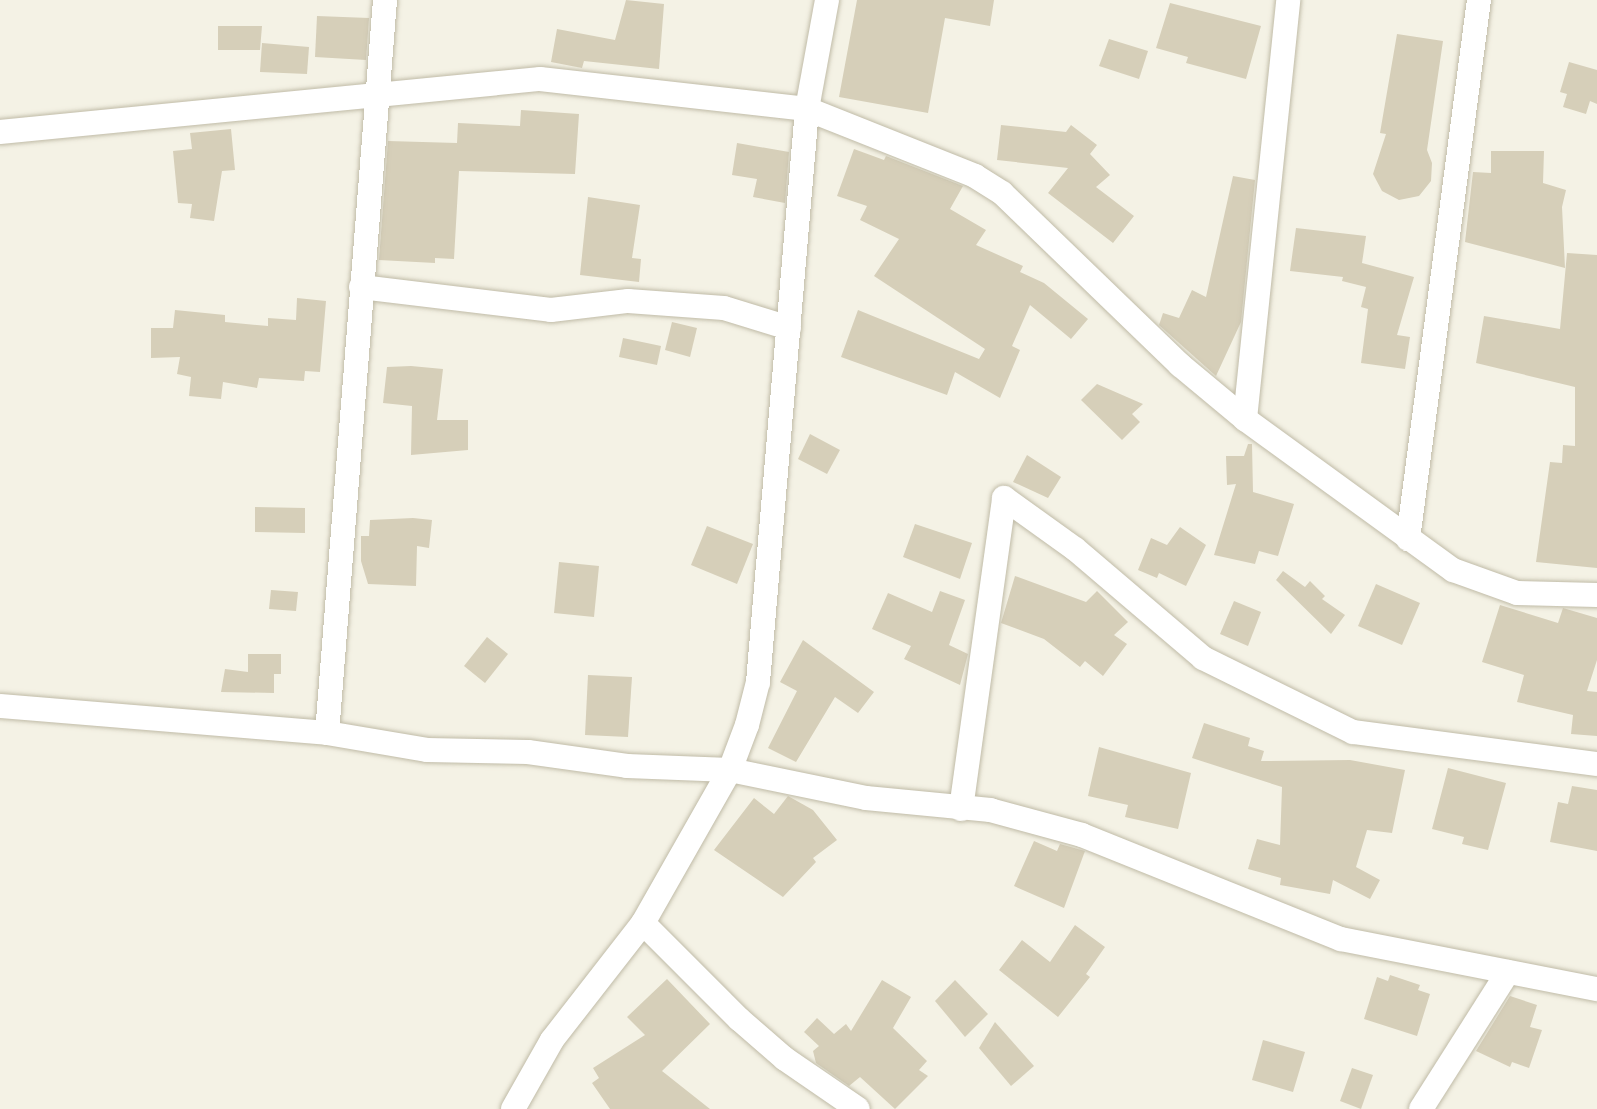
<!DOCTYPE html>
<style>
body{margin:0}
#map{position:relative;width:1597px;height:1109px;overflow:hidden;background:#f4f2e5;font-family:Arial,sans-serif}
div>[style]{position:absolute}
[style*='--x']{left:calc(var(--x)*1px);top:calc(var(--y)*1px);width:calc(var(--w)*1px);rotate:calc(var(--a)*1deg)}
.building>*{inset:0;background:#d6cfb9}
.roads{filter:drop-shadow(0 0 2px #c0bba7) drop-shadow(0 0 2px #c0bba7)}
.minor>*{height:24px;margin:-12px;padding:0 12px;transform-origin:12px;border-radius:12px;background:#fff}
span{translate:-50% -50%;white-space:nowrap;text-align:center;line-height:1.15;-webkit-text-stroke:4.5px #fff;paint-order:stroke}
</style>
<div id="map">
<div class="building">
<div style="clip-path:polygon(626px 0,664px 4px,659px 69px,584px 61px,582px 68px,551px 62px,557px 29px,615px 40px)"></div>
<div style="clip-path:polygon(857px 0,994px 0,990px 26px,945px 18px,928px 113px,839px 97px)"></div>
<div style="clip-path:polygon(1170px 3px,1261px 26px,1246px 79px,1186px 63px,1188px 57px,1156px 48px)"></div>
<div style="clip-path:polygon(317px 16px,369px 18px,366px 60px,315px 57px)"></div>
<div style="clip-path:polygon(218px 26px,262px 26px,260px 50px,218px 50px)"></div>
<div style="clip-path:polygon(1397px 34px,1443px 41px,1427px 150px,1432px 163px,1431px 181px,1419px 196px,1399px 200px,1382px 191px,1373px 174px,1386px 134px,1380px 133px)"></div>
<div style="clip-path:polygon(1109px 39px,1148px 51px,1139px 79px,1099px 66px)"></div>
<div style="clip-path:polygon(262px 43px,309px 47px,307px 74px,260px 72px)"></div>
<div style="clip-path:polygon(1569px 62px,1597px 70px,1597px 104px,1590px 101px,1586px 114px,1563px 107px,1567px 94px,1560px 92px)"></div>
<div style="clip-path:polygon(521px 110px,579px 114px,575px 174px,459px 171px,454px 259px,435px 258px,435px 263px,379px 260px,388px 141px,457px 143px,458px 123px,520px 126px)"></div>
<div style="clip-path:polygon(1001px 125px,1066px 132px,1071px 125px,1097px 145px,1090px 154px,1110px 175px,1096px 187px,1134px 216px,1113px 243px,1048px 193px,1068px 168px,997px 160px)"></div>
<div style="clip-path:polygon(231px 129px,235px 170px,222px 171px,214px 221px,190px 218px,192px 204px,178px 203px,173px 151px,192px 149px,190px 133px)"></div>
<div style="clip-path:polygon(737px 143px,789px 152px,785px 203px,753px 197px,757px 179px,732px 175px)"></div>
<div style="clip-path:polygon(854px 149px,884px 160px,886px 156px,963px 186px,950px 209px,986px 230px,976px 245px,1023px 266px,1020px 272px,1044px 283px,1088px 319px,1071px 339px,1030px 305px,1012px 346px,1020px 350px,1000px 398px,955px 372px,947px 395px,841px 357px,858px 310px,979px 359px,985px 349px,874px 276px,899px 239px,860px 220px,867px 206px,837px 196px)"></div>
<div style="clip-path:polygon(1491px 151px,1544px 151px,1543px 183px,1566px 190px,1562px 207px,1565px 268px,1465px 242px,1473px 172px,1491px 173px)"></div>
<div style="clip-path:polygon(1233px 176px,1255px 180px,1241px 322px,1216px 376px,1159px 325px,1163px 313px,1179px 318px,1192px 290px,1206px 297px)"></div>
<div style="clip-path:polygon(588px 197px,640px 205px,632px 258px,641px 259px,639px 282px,580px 275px)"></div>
<div style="clip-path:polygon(1296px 228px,1366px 236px,1362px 263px,1414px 277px,1397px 335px,1410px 337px,1405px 369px,1361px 363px,1368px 309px,1361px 307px,1366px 287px,1342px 281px,1343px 277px,1290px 271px)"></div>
<div style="clip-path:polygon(1567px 253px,1597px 255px,1597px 568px,1536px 562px,1550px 462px,1562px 463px,1563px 445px,1575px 446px,1575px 387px,1476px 363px,1484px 316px,1560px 329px)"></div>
<div style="clip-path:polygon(297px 298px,326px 301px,320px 372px,305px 371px,304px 381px,259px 378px,257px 388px,223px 382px,221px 399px,189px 396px,191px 377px,177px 374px,180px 357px,151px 358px,151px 328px,173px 328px,175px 310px,225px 315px,225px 322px,268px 326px,268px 318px,296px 320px)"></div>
<div style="clip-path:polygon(672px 322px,697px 328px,690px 357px,665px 350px)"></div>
<div style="clip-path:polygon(623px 338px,661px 346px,657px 365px,619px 357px)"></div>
<div style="clip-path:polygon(411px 366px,443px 369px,437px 420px,468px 420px,468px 450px,411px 455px,412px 406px,383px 403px,387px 367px)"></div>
<div style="clip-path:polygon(1097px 384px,1143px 404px,1132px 414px,1140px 422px,1122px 440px,1081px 400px)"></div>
<div style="clip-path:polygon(810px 434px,840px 450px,827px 474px,798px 459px)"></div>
<div style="clip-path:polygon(1248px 444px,1252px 444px,1253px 492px,1294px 504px,1278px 556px,1259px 551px,1255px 564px,1214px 555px,1236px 484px,1227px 485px,1226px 456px,1244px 456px)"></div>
<div style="clip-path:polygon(1027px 455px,1061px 477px,1048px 498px,1013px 482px)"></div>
<div style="clip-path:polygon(255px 507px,305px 508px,305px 533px,255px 532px)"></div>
<div style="clip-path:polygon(413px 518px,432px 520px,429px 548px,417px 546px,416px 586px,368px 584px,361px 561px,361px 536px,369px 536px,370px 520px)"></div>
<div style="clip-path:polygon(915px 524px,972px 543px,960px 579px,903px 557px)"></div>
<div style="clip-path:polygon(707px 526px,753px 544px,737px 584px,691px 565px)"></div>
<div style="clip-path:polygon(1180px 527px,1206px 545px,1186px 586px,1159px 573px,1157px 578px,1138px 570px,1151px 538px,1167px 545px)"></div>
<div style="clip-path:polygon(559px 562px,599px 566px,594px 617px,554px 613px)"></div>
<div style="clip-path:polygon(1283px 571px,1305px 587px,1310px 581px,1325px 596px,1322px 599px,1345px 615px,1331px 634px,1276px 580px)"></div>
<div style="clip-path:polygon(1015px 576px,1086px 602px,1097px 591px,1128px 622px,1114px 635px,1127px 644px,1103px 676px,1085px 661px,1080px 667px,1044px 639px,1001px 623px)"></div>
<div style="clip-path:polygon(1376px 584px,1420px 603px,1402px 645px,1358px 626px)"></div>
<div style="clip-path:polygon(271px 590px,298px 592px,296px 611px,269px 609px)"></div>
<div style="clip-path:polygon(940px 591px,965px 600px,949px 645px,968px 654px,960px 685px,904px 659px,911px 646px,872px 629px,888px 593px,932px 612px)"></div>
<div style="clip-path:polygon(1234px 601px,1261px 612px,1248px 646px,1220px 634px)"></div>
<div style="clip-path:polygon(1500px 605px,1558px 623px,1563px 608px,1597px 618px,1597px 660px,1587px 691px,1597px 692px,1597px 736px,1571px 734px,1573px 715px,1517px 702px,1524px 675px,1482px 662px)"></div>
<div style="clip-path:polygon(487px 637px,508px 654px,485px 683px,464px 666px)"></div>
<div style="clip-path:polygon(803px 640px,874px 692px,858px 713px,835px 697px,796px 762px,768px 748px,797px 691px,780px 682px)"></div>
<div style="clip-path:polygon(248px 654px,281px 654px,281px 674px,274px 674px,274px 693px,221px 692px,225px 669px,248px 672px)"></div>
<div style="clip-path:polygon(588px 675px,632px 677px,628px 737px,585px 735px)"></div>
<div style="clip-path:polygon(1204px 723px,1250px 738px,1248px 746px,1264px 751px,1261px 761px,1350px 760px,1405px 770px,1392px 833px,1367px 830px,1356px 867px,1380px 880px,1370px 899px,1333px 880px,1330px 894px,1280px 885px,1281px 878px,1248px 869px,1257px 839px,1280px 845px,1282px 787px,1192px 758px)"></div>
<div style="clip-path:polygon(1099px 747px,1191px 773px,1178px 829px,1125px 817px,1128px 805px,1088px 796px)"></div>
<div style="clip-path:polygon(1448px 768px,1506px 783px,1488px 850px,1462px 844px,1464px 837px,1432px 829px)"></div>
<div style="clip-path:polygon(1572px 786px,1597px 790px,1597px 851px,1550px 842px,1558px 802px,1568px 804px)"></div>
<div style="clip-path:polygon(788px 796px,813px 810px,837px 840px,813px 858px,816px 862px,783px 897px,714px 850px,754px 798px,774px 814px)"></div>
<div style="clip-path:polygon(1034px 841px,1057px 851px,1060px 844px,1085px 851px,1064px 908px,1014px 886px)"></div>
<div style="clip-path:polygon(1075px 925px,1105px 947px,1086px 974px,1090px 977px,1058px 1017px,999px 970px,1022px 940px,1050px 962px)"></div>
<div style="clip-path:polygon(1390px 975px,1420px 985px,1418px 990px,1430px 994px,1417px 1036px,1364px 1019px,1377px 977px,1388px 981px)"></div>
<div style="clip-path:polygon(667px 979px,710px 1024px,662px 1071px,710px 1109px,610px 1109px,592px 1083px,599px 1078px,593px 1068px,645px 1035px,627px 1017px)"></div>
<div style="clip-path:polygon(882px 980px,911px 997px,893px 1028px,927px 1061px,919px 1070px,928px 1076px,895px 1109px,860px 1077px,849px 1086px,816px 1063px,813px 1051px,819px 1046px,804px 1032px,817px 1018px,834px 1034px,846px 1024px,851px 1031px)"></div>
<div style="clip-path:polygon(955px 980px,988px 1014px,965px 1037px,935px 1001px)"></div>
<div style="clip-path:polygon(1510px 996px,1537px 1005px,1530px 1027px,1542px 1030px,1529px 1068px,1512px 1062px,1510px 1067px,1476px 1051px)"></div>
<div style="clip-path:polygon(995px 1022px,1034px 1066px,1011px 1086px,979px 1048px)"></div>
<div style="clip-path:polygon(1263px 1040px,1305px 1052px,1293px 1092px,1252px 1080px)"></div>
<div style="clip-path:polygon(1352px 1068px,1373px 1075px,1361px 1109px,1340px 1101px)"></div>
</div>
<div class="roads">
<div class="minor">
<div style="--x:385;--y:0;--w:735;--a:94.52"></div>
<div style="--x:327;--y:733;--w:101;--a:9.6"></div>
<div style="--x:427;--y:750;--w:101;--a:1.1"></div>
<div style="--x:528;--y:752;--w:100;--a:8"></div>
<div style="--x:627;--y:766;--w:103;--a:2.2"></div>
<div style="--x:730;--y:770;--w:139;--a:11.6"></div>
<div style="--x:866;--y:798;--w:125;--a:5.5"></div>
<div style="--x:990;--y:810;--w:95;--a:15.2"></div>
<div style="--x:1082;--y:835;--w:279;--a:21.9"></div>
<div style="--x:1341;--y:939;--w:261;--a:11.1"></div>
<div style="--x:0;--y:132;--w:543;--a:-5.61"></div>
<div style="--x:540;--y:79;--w:269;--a:6.4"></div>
<div style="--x:807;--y:109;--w:181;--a:21.7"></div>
<div style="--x:975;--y:176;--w:32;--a:32"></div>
<div style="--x:1002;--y:193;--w:248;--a:44"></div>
<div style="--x:1180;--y:365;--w:85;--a:39.7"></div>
<div style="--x:1245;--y:419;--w:257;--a:36"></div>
<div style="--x:1453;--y:570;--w:68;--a:19.8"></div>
<div style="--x:1517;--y:593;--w:80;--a:1.4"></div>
<div style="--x:361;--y:287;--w:191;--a:6.9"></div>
<div style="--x:551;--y:310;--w:78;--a:-6.7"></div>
<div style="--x:628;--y:301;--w:96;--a:4.2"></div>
<div style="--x:724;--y:308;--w:68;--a:17.1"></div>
<div style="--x:1245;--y:419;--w:421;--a:-84.1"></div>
<div style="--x:1408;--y:539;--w:544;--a:-82.5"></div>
<div style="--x:0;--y:706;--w:328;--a:4.7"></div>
<div style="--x:961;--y:809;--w:314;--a:-82.1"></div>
<div style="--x:1004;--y:498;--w:87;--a:35.7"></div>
<div style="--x:1075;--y:549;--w:168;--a:40.4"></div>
<div style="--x:1203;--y:658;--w:167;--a:26.3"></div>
<div style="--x:1353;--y:732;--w:246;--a:7.5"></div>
<div style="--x:643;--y:923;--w:136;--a:45"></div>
<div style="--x:739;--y:1019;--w:61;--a:41"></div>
<div style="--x:785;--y:1059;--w:88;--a:34.4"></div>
<div style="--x:513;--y:1109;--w:79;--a:-60.5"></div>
<div style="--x:552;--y:1040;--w:148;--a:-52.1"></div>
<div style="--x:643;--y:923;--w:176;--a:-60.4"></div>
<div style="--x:730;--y:770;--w:48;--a:-69.3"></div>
<div style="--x:747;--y:725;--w:44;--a:-75.7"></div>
<div style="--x:758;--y:682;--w:575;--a:-85.11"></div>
<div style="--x:807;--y:109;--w:111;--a:-79.6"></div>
<div style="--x:1421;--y:1109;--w:162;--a:-57.6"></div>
</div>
</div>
</div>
